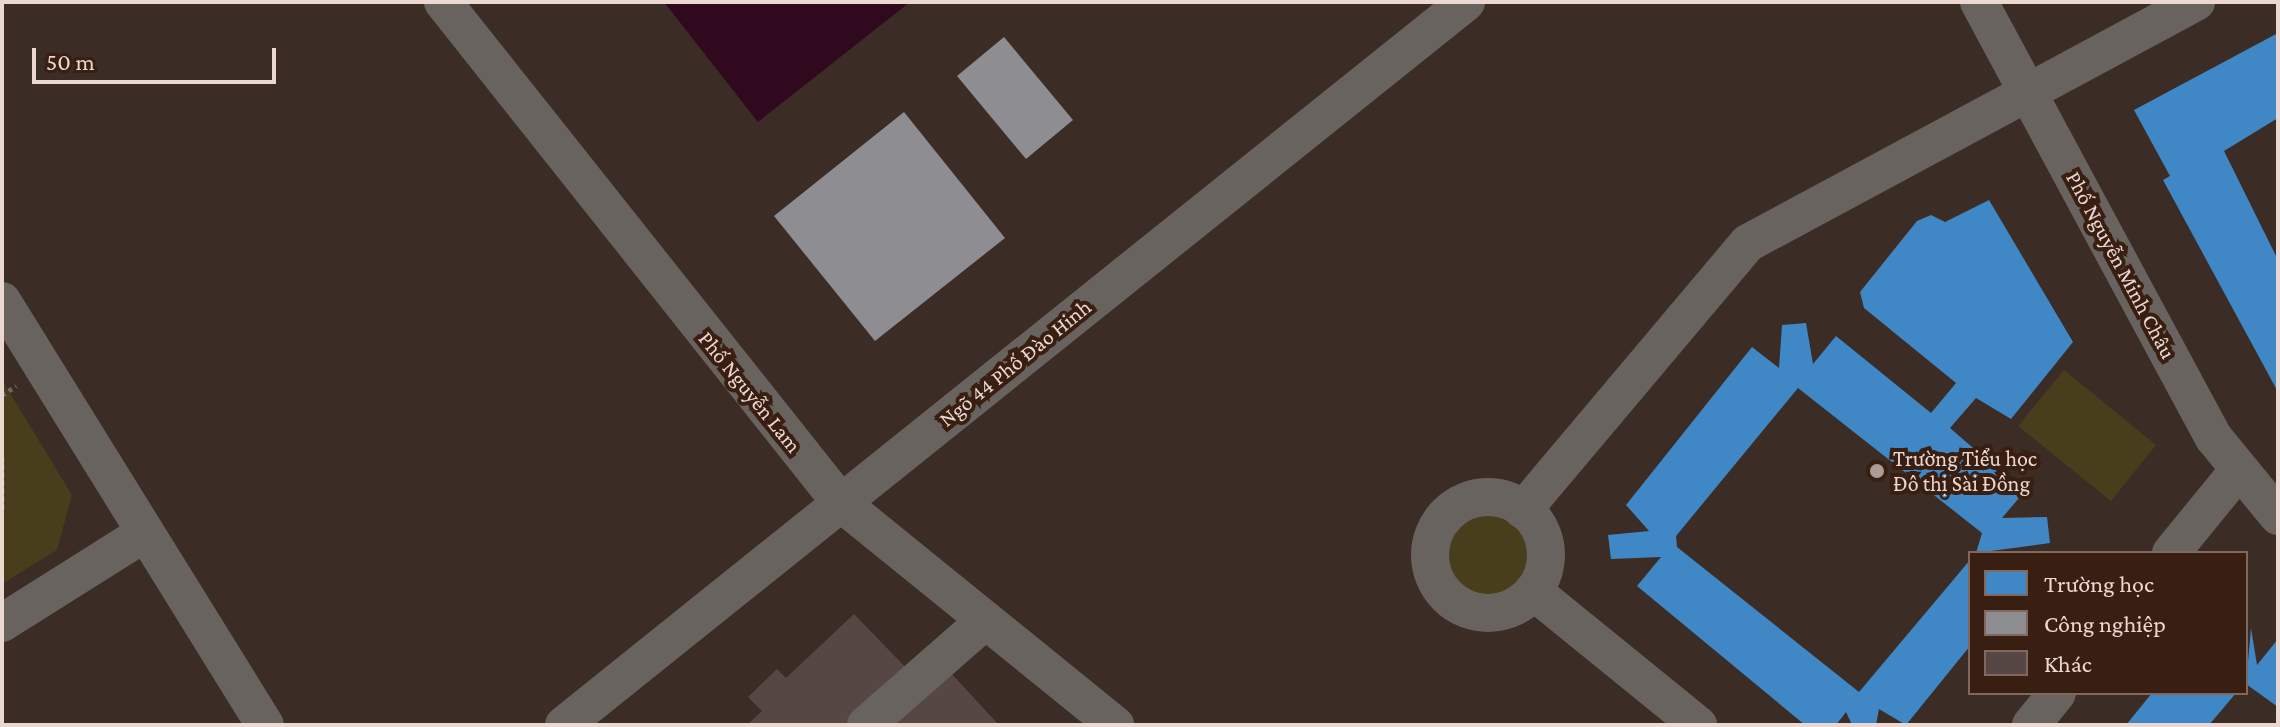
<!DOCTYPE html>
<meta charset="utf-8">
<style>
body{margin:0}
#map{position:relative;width:2280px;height:727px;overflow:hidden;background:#3b2c25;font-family:"Crimson Pro",serif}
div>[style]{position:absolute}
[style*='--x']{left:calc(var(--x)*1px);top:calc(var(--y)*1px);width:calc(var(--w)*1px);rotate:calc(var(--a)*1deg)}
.green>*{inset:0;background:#483e1b}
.round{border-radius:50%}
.water>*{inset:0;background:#30091e}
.schools>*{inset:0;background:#3f88c5}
.industry>*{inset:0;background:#8d8d92}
.building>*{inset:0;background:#574744}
.path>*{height:5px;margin-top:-2.5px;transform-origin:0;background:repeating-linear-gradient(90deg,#6c6561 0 4px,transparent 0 8px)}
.minor>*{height:38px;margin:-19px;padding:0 19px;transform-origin:19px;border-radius:19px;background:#69635f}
.minor>.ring{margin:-19px;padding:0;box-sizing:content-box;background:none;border:38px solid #69635f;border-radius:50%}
.dots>*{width:22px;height:22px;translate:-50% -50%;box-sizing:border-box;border:4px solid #391e12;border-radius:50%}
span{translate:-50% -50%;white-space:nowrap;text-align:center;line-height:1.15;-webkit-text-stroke:8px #391e12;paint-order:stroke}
.street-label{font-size:22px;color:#ebd8d1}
.poi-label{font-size:22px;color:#ebd8d1}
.left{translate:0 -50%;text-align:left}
.frame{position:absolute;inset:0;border:4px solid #ebd8d1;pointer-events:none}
.legend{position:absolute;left:1968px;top:551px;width:280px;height:144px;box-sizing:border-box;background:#391e12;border:2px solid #80685e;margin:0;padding:10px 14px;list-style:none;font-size:24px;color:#ebd8d1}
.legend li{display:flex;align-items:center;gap:16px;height:40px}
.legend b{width:40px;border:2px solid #80685e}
.scale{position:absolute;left:32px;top:48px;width:244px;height:36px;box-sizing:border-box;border:4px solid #ebd8d1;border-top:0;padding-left:10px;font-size:24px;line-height:28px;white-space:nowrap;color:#ebd8d1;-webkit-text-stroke:6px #391e12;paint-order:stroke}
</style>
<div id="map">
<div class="green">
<div style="clip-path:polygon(2064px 370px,2156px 445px,2111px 501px,2018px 426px)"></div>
<div style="clip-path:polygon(2px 380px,72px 495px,57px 550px,2px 584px)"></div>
<div class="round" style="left:1445px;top:511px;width:86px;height:86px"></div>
</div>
<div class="water">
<div style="clip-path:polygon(664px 2px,910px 2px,758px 122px)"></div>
</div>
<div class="schools">
<div style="clip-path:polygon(2278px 33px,2278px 118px,2224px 151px,2278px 260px,2278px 392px,2163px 180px,2170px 176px,2134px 110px)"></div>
<div style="clip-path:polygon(1989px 200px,2073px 342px,2011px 419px,1976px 398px,1950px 428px,2024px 492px,2002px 518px,2047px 517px,2050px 543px,1976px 553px,1982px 533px,1798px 388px,1676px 536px,1677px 547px,1859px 692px,1970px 560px,1970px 646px,1906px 725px,1879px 709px,1876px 725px,1852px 725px,1846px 712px,1836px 725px,1805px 725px,1637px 586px,1661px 557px,1611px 559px,1608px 535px,1649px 531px,1626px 505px,1752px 347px,1779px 368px,1782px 325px,1806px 323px,1813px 364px,1836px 336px,1931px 413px,1956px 383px,1864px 308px,1860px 292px,1917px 221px,1931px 215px,1945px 222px)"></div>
<div style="clip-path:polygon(2251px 628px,2257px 665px,2278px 639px,2278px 707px,2246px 684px)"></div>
<div style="clip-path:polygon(2152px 693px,2236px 693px,2209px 725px,2126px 725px)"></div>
</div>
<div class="industry">
<div style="clip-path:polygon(1004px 37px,1073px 120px,1026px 159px,957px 76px)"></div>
<div style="clip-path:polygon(904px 112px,1005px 238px,875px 341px,774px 216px)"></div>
</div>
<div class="building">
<div style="clip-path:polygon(854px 614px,911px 673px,857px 725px,747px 725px,762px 711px,748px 697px,777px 669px,786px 678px)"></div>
<div style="clip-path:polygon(950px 672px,999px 725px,892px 725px)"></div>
</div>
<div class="path">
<div style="--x:2;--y:395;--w:17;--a:-33"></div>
<div style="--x:2;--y:457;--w:54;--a:90"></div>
</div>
<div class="minor">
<div style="--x:443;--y:2;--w:640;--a:51.54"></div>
<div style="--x:841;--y:503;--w:353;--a:39"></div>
<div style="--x:1979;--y:2;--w:495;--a:61.7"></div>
<div style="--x:2214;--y:438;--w:101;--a:50.6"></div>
<div style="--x:2;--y:301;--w:499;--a:58.2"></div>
<div class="ring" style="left:1430px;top:497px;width:78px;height:78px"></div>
<div style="--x:1523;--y:510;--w:349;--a:-49.9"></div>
<div style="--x:1748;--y:243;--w:509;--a:-28.28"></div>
<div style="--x:2171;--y:553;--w:104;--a:-50.8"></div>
<div style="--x:1533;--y:591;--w:213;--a:39.1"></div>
<div style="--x:2;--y:623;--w:169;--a:-32.2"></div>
<div style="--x:564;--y:725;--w:1156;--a:-38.71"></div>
<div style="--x:866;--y:725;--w:159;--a:-41.2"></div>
<div style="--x:2031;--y:725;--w:41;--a:-50.9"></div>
</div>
<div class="dots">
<div style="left:1877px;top:471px;background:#ad9c95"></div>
</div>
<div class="street-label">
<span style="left:2121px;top:265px;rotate:62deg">Phố Nguyễn Minh Châu</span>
<span style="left:1015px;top:363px;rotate:-39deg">Ngõ 44 Phố Đào Hinh</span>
<span style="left:750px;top:392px;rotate:51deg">Phố Nguyễn Lam</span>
</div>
<div class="poi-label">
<span class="left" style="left:1893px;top:471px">Trường Tiểu học<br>Đô thị Sài Đồng</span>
</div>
<div class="frame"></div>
<ul class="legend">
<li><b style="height:22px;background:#3f88c5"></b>Trường học</li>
<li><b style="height:22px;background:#8d8d92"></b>Công nghiệp</li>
<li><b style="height:22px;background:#574744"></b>Khác</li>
</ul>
<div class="scale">50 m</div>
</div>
